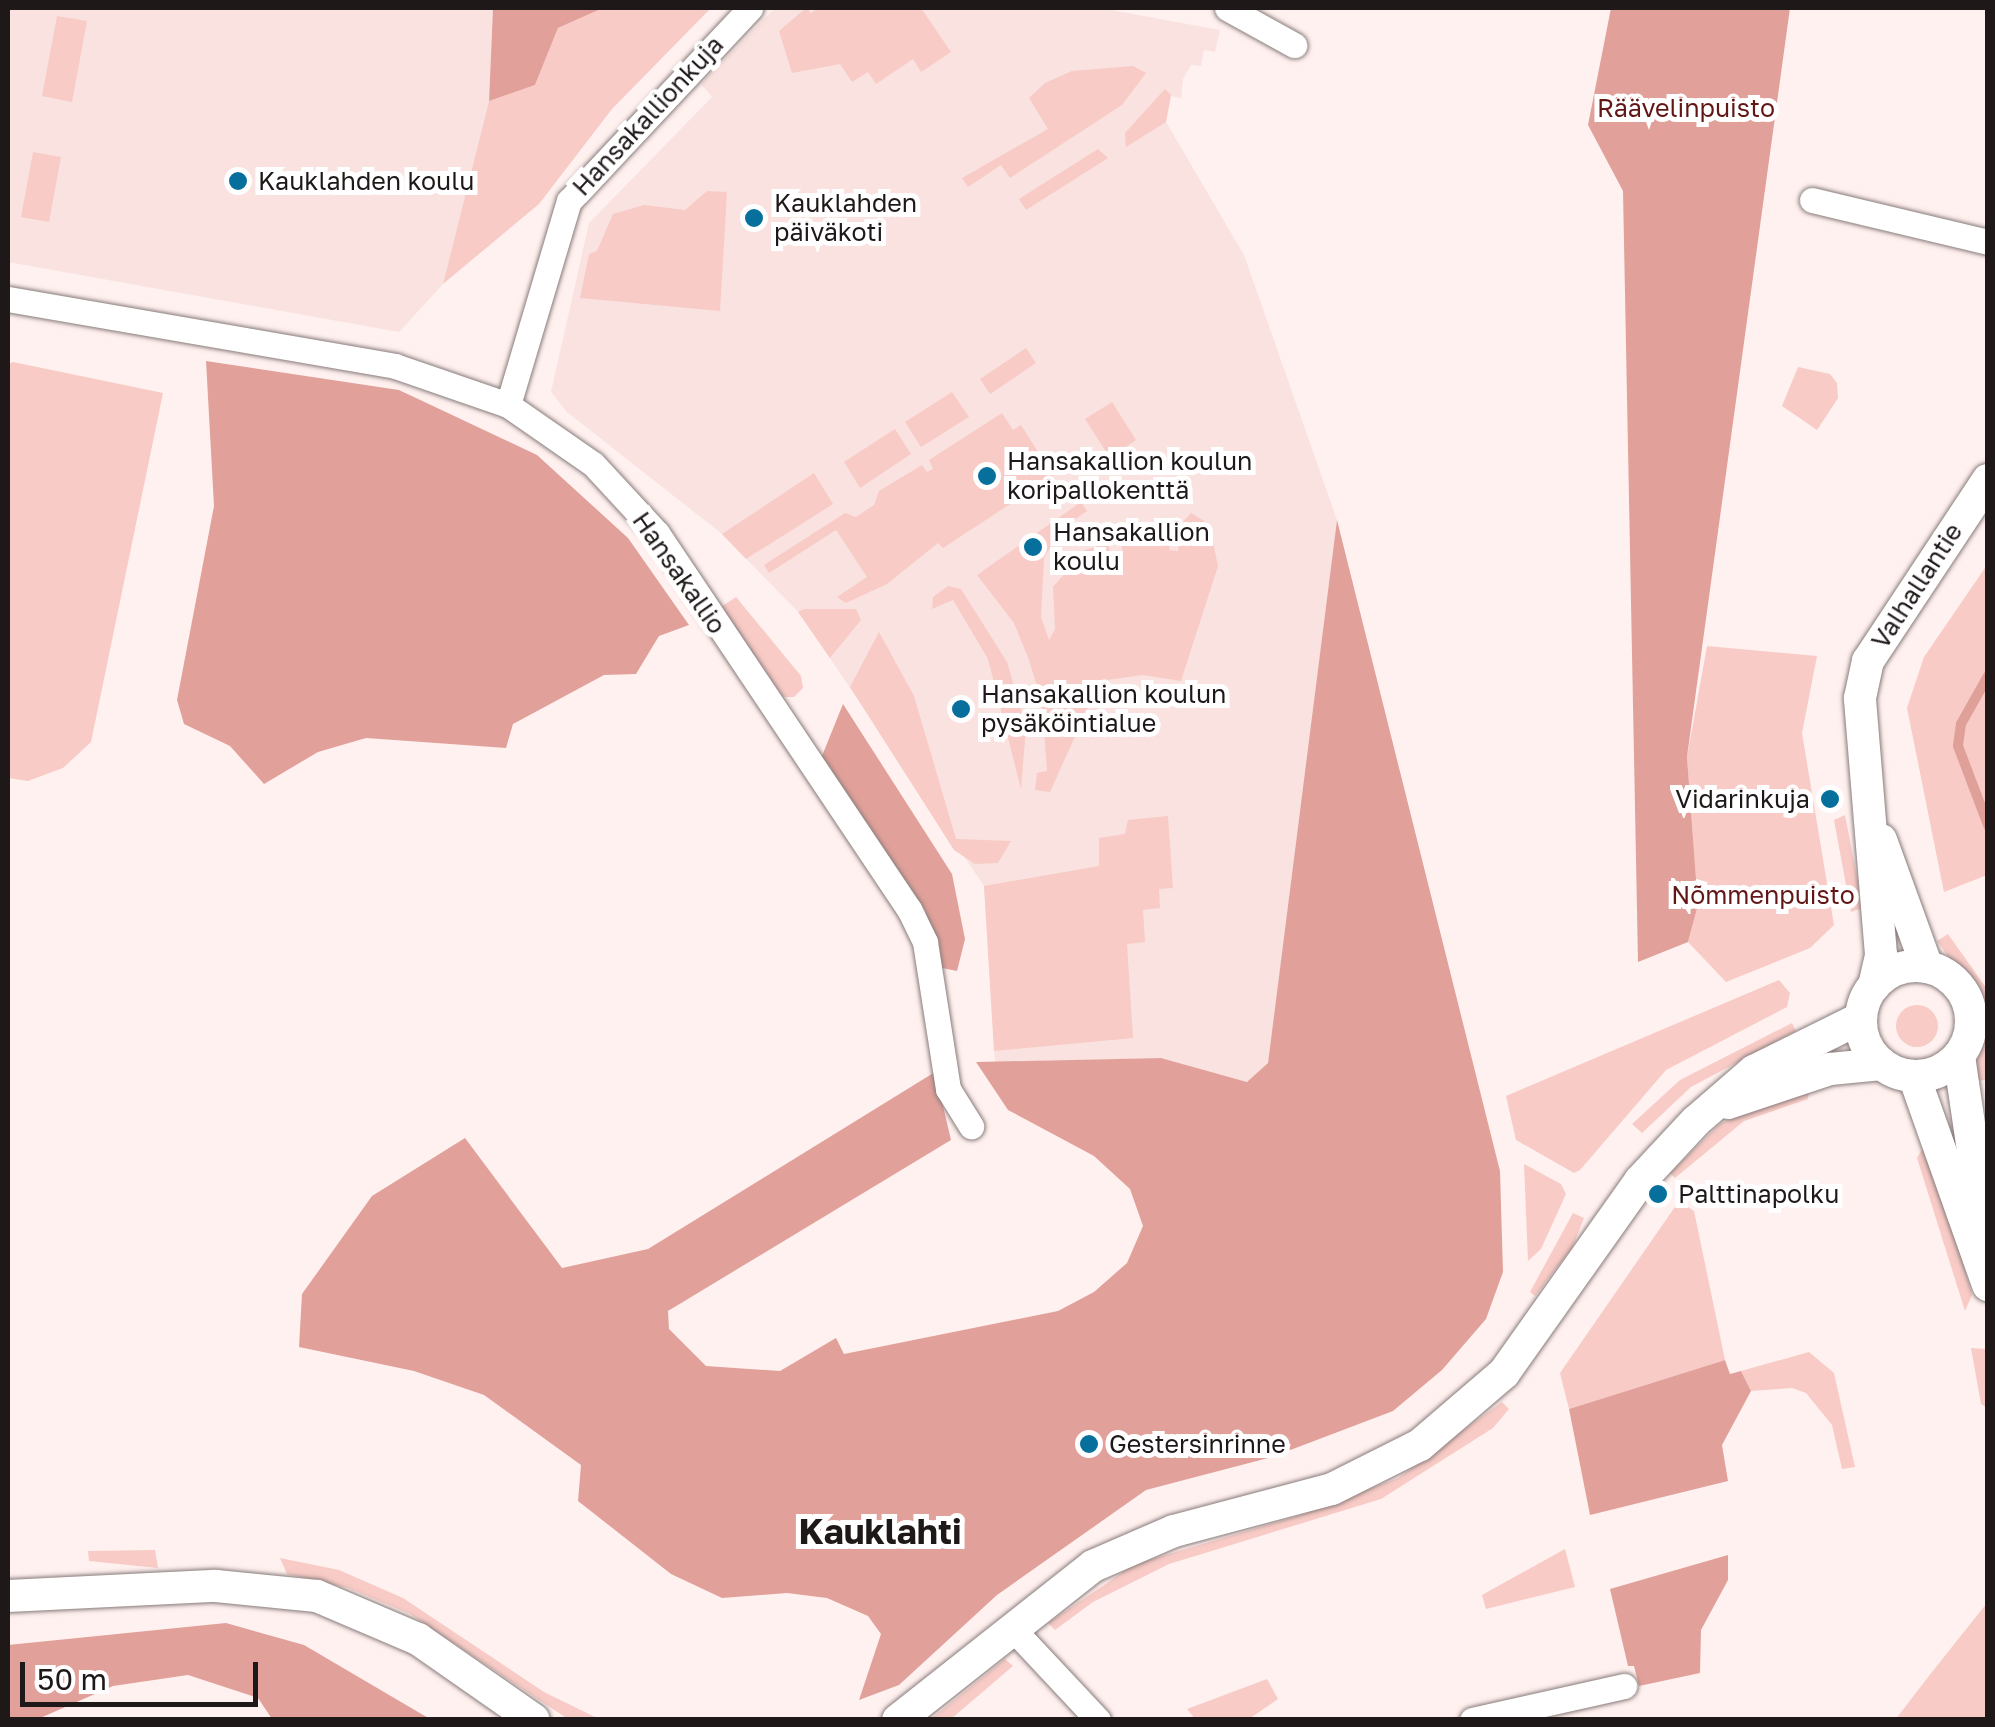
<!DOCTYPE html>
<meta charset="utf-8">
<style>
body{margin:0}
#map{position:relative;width:1995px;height:1727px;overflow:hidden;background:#fff1ef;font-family:"Golos Text",sans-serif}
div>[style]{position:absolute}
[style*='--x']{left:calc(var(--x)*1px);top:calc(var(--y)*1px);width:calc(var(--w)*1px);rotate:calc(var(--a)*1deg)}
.built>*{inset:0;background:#f9e2df}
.green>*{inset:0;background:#f8cbc6}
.round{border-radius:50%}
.forest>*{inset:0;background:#e1a19a}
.stream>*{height:10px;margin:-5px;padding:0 5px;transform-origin:5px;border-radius:5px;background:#e0a09a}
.roads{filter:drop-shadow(0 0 2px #887c7b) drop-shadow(0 0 2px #887c7b)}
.minor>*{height:25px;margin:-12.5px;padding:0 12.5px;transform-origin:12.5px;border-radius:12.5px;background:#fff}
.tertiary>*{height:32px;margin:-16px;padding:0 16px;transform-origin:16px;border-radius:16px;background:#fff}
.tertiary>.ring{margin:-16px;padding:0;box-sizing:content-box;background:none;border:32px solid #fff;border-radius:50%}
.dots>*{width:28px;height:28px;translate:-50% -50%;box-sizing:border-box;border:5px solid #fff;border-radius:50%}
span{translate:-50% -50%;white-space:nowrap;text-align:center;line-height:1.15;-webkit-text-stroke:10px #fff;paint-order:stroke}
.park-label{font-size:25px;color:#621716}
.street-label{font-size:25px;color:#1e1918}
.poi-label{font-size:25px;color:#1e1918}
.left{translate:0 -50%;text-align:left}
.right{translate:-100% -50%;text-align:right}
.district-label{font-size:35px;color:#1e1918;font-weight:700}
.frame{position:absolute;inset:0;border:10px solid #1e1918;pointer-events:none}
.scale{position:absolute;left:20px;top:1662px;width:238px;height:45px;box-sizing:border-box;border:5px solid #1e1918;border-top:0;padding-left:12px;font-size:30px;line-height:35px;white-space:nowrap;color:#1e1918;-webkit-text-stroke:8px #fff;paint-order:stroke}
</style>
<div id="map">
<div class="built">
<div style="clip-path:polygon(8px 8px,493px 8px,489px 101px,443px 284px,399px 332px,8px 262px)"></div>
<div style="clip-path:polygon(775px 8px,1100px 8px,1220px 30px,1215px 52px,1204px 50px,1201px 66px,1191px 65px,1183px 79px,1181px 98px,1171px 96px,1166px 122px,1244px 255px,1337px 520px,1268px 1063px,1248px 1082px,1161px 1058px,995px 1062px,984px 886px,800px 614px,722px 534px,567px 412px,551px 392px,589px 223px,712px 97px,701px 84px)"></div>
</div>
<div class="green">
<div style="clip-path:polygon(603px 8px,711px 8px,612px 109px,539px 204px,443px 284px,489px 101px,535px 85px,558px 28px)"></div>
<div style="clip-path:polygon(806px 8px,811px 13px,819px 8px,921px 8px,951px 52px,921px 72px,913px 59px,876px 84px,868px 72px,852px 82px,840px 64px,792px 73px,779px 31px)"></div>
<div style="clip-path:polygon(57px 16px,87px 21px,72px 102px,42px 96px)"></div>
<div style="clip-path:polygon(1133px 66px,1146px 73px,1122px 105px,1010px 178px,1001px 165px,968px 187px,962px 178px,1048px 129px,1029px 98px,1045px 83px,1072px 71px)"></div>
<div style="clip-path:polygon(1165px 89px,1171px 95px,1166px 122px,1126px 147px,1125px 133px)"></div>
<div style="clip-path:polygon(1098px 149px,1108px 158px,1026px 210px,1019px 199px)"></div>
<div style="clip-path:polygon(33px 152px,61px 157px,49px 222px,21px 217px)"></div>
<div style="clip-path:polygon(707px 191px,727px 192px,720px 311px,580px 298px,589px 254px,597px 251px,613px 214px,644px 205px,685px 210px)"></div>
<div style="clip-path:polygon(1026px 348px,1036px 363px,990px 394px,980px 379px)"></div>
<div style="clip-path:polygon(13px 362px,163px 393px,91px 742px,63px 768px,28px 781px,8px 778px,8px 364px)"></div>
<div style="clip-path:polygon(1798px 367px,1830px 374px,1837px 383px,1838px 398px,1817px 430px,1782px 406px)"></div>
<div style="clip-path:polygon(952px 392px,969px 417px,921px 447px,905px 422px)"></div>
<div style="clip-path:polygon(1112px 402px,1136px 440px,1110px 458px,1085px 419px)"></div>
<div style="clip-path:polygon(1002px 413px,1013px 430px,1021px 425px,1053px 476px,943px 548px,938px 543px,887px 584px,846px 603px,837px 597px,867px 577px,836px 530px,769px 573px,764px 565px,845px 513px,856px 517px,874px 505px,879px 491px,922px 465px,927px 472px,933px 469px,929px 460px)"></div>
<div style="clip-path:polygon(895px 429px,911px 454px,860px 488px,844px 462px)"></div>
<div style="clip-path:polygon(814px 473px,833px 504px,746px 559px,722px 534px)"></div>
<div style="clip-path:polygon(1081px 502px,1087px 511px,1060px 530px,1044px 558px,1041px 617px,1049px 640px,1055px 629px,1053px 587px,1085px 550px,1108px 543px,1111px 559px,1123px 557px,1121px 540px,1171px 537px,1169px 550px,1178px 551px,1182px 523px,1191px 513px,1209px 524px,1218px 566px,1181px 681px,1143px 675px,1100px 681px,1050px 792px,1035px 790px,1037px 773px,1047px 771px,1042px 703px,1029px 660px,1014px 623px,977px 575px)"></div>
<div style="clip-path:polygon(1987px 565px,1987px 875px,1944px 892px,1907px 708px,1924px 657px)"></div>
<div style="clip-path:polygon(948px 586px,961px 589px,1007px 662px,1026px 727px,1021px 789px,988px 659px,953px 600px,932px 609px,933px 597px)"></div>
<div style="clip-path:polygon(736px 597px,801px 676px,803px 688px,794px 697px,783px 697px,721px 607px)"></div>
<div style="clip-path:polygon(804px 609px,856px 609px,861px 620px,830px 658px,798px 612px)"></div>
<div style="clip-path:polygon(879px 632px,914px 696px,956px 839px,1011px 841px,998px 863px,975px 864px,954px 850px,850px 687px)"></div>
<div style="clip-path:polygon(1707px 646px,1817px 656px,1802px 733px,1834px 925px,1810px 948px,1726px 982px,1688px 942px,1698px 905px,1687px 757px)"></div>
<div style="clip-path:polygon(1845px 815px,1863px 908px,1851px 912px,1834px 820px)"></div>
<div style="clip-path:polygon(1168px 816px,1173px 888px,1159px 889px,1160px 908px,1143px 910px,1145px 942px,1127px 944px,1133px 1038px,994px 1051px,984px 886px,1099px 866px,1099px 838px,1125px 834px,1128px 820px)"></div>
<div style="clip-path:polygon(1948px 934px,1987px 989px,1986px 1080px,1971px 1081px,1984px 1035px,1982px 1003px,1937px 941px)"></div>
<div style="clip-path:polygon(1779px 980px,1790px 993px,1787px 1007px,1666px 1070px,1580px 1170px,1574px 1173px,1516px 1140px,1506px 1096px)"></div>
<div class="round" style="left:1896px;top:1005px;width:42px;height:42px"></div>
<div style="clip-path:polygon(1792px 1023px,1796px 1031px,1691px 1087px,1642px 1133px,1632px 1124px,1680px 1080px)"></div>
<div style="clip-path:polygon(1809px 1086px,1808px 1099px,1744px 1121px,1675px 1178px,1670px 1173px,1721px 1123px)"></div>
<div style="clip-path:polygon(1923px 1148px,1942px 1189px,1972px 1295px,1965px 1311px,1917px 1158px)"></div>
<div style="clip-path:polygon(1524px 1164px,1561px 1184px,1566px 1194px,1541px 1249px,1528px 1261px)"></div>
<div style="clip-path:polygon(1679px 1201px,1694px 1211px,1725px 1360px,1569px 1409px,1560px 1373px)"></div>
<div style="clip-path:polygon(1573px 1213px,1584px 1218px,1572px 1248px,1535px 1296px,1530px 1292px)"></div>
<div style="clip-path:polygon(1971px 1348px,1985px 1349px,1987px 1408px,1981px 1404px)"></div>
<div style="clip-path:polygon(1809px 1352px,1834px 1373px,1855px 1467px,1842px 1469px,1832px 1425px,1806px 1393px,1792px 1388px,1751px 1391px,1741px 1371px)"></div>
<div style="clip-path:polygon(1502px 1402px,1509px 1409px,1493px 1428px,1381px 1499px,1169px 1564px,1093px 1602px,1055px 1630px,1048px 1623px,1135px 1564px,1301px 1515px,1398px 1478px)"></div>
<div style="clip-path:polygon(1565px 1549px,1575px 1587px,1486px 1609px,1482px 1595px)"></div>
<div style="clip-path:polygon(155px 1550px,158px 1568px,89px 1561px,88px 1551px)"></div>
<div style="clip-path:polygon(280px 1558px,339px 1570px,403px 1598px,544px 1692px,599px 1719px,568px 1719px,410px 1614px,348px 1588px,287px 1574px)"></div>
<div style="clip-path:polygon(1987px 1603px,1987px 1719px,1895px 1720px,1932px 1672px)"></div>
<div style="clip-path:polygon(1005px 1659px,1013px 1666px,951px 1719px,931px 1719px)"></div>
<div style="clip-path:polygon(1267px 1679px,1278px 1699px,1249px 1719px,1195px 1719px,1187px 1709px)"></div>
</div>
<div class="forest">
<div style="clip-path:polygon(493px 8px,603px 8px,558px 28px,535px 85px,489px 101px)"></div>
<div style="clip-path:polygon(1611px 8px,1790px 8px,1687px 757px,1698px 905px,1688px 942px,1638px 962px,1623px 191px,1588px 125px)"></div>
<div style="clip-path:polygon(206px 361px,399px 390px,537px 455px,628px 538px,689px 625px,659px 636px,636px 674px,604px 675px,513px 724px,506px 748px,366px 738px,318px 752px,264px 784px,230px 746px,184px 724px,177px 700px,214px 506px)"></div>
<div style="clip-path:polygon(1337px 520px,1500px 1171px,1503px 1272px,1486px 1319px,1442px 1370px,1393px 1411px,1272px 1457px,1146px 1490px,997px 1595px,899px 1685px,859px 1700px,881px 1634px,868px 1616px,827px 1598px,787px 1593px,722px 1598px,671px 1574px,578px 1501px,581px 1465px,484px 1395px,414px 1371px,299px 1347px,302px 1294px,372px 1196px,465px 1138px,562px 1268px,648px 1249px,935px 1072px,951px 1140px,668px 1311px,669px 1329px,706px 1366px,780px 1371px,836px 1338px,844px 1354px,1058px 1311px,1094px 1292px,1127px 1263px,1143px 1226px,1130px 1189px,1094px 1156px,1008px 1110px,976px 1062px,1161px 1058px,1247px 1082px,1268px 1063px)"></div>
<div style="clip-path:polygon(843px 704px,952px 874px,965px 939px,957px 971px,942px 968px,925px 910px,822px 756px)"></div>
<div style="clip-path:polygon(1725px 1360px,1730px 1374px,1741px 1371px,1751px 1391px,1722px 1445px,1728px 1481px,1590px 1515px,1569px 1409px)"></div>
<div style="clip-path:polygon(1728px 1555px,1728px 1580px,1701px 1630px,1700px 1673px,1639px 1686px,1634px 1666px,1628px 1666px,1610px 1589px)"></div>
<div style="clip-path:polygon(226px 1623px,304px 1645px,430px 1719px,272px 1719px,258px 1698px,188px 1675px,113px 1686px,38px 1719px,8px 1719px,8px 1645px)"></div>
</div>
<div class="stream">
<div style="--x:1988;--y:676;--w:55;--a:119.4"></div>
<div style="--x:1961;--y:724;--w:22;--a:98"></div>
<div style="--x:1958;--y:746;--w:85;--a:69.2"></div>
</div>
<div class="roads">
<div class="minor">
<div style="--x:1227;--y:8;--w:77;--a:28.9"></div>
<div style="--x:1812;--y:200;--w:181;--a:13.4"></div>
<div style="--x:8;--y:299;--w:393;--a:9.8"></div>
<div style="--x:395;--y:366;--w:120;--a:19"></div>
<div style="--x:508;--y:405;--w:103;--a:34.8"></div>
<div style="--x:593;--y:464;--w:94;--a:47.2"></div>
<div style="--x:657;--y:533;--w:453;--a:56.2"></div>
<div style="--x:909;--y:909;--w:37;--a:64"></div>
<div style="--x:925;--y:942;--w:149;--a:81.1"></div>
<div style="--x:948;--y:1089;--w:44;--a:58.1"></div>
<div style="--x:508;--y:405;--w:213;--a:-73.4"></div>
<div style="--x:569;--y:201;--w:265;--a:-46.8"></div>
<div style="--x:1012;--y:1628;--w:126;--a:46.9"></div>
<div style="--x:1472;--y:1720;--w:156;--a:-12.6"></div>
</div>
<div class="tertiary">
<div style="--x:1881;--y:840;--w:135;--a:70.1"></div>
<div class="ring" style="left:1861px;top:966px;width:78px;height:78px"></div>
<div style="--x:1874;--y:986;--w:32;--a:-77"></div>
<div style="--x:1881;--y:955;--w:258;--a:-94.7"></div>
<div style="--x:1860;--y:698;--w:38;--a:-78"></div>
<div style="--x:1868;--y:661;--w:217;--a:-56.5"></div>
<div style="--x:1959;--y:1056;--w:102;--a:81.6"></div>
<div style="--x:1974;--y:1157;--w:72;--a:88.4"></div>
<div style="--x:1914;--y:1076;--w:222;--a:70.5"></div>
<div style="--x:1728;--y:1103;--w:108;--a:-18.4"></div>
<div style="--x:1830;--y:1069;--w:52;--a:-5.5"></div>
<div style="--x:8;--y:1596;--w:208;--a:-2.8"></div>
<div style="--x:216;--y:1586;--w:101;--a:5.7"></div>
<div style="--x:317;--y:1596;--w:110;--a:23.1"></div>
<div style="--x:418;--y:1639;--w:141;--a:34.9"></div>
<div style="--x:898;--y:1720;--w:248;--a:-38.3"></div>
<div style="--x:1093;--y:1566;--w:88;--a:-23.4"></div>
<div style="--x:1174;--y:1531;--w:163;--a:-14.9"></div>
<div style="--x:1332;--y:1489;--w:98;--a:-26.6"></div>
<div style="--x:1420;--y:1445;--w:111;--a:-40.6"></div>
<div style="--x:1504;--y:1373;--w:235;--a:-54.7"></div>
<div style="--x:1640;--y:1181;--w:82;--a:-47"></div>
<div style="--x:1696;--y:1121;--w:77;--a:-40.8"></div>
<div style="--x:1754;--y:1071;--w:119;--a:-26.4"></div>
</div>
</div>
<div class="dots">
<div style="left:238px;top:181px;background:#066f9c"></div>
<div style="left:754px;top:218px;background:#066f9c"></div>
<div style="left:987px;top:476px;background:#066f9c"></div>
<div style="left:1033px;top:547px;background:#066f9c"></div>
<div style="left:961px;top:709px;background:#066f9c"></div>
<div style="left:1830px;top:799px;background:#066f9c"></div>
<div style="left:1658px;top:1194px;background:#066f9c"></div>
<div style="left:1089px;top:1444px;background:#066f9c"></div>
</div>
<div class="park-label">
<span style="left:1686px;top:108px">Räävelinpuisto</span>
<span style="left:1763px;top:895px">Nõmmenpuisto</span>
</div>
<div class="street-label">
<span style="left:648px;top:116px;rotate:-47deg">Hansakallionkuja</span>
<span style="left:679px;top:573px;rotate:55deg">Hansakallio</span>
<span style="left:1917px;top:586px;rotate:-57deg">Valhallantie</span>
</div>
<div class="poi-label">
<span class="left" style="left:258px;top:181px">Kauklahden koulu</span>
<span class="left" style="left:774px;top:218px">Kauklahden<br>päiväkoti</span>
<span class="left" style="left:1007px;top:476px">Hansakallion koulun<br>koripallokenttä</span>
<span class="left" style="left:1053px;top:547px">Hansakallion<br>koulu</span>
<span class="left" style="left:981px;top:709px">Hansakallion koulun<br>pysäköintialue</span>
<span class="right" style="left:1810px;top:799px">Vidarinkuja</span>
<span class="left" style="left:1678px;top:1194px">Palttinapolku</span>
<span class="left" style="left:1109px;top:1444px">Gestersinrinne</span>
</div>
<div class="district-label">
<span style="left:880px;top:1531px">Kauklahti</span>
</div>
<div class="frame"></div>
<div class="scale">50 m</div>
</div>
